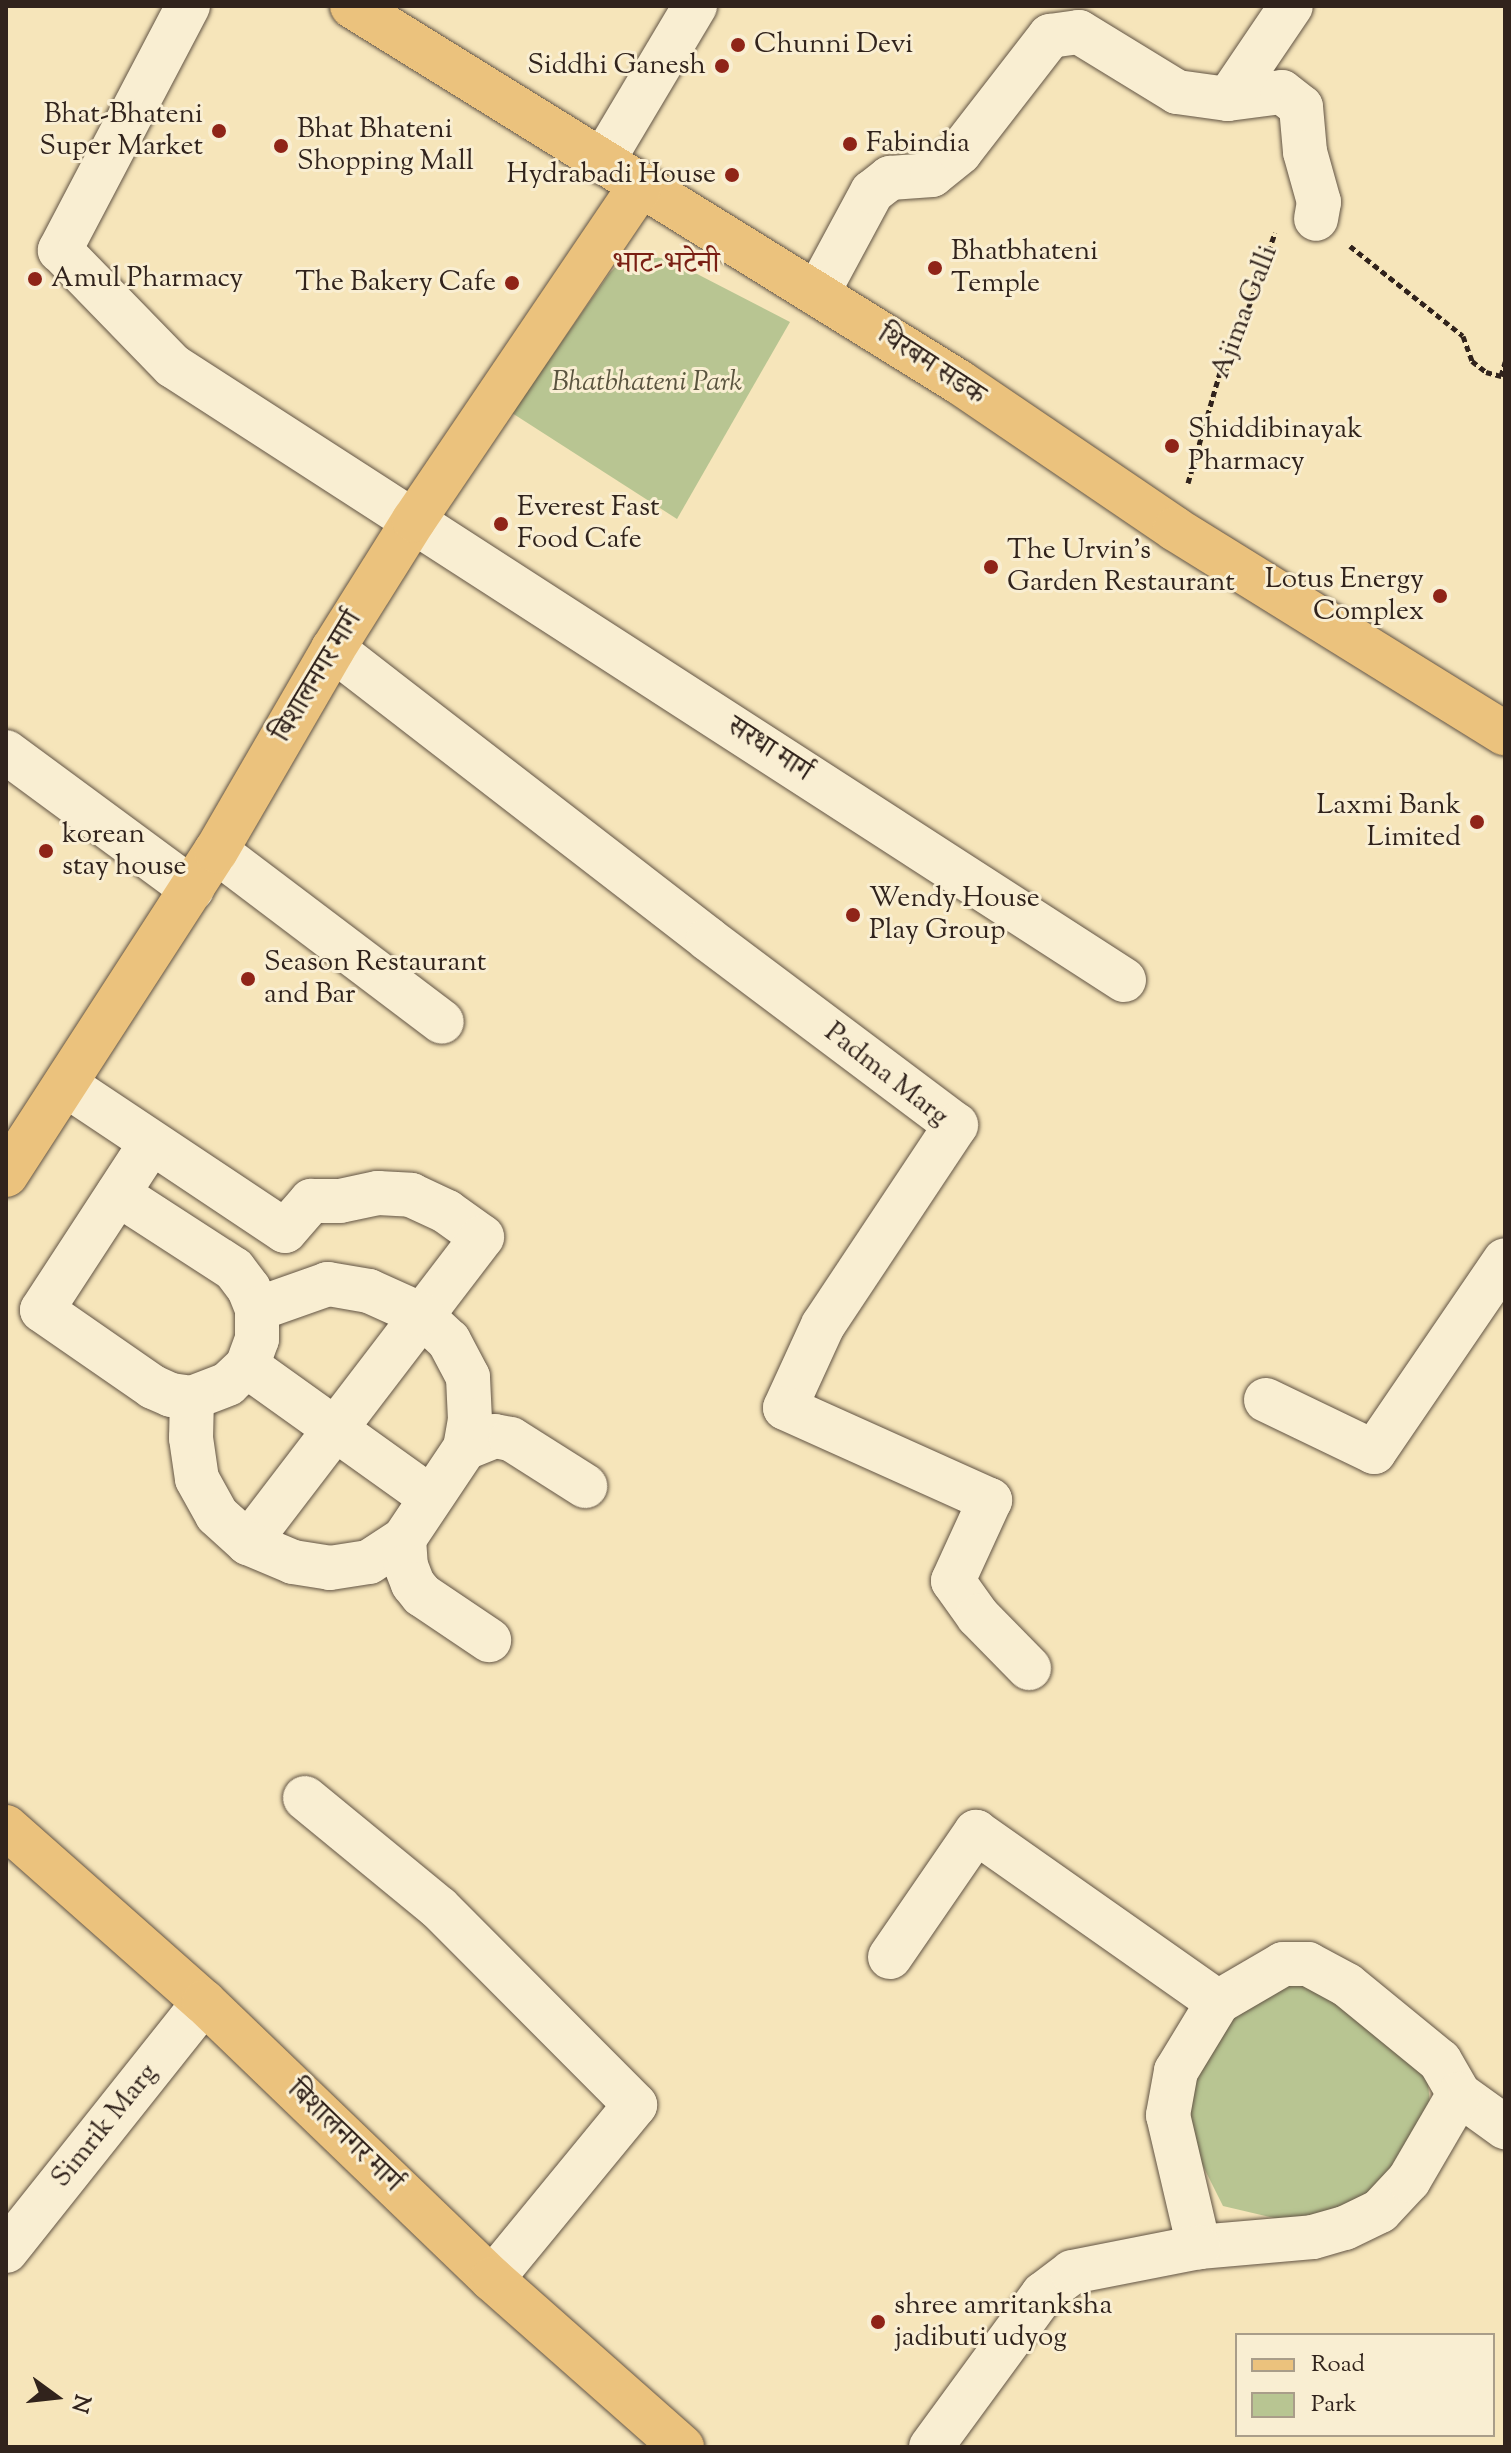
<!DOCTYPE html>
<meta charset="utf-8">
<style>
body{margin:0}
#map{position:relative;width:1511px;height:2453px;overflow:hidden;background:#f6e5ba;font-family:"Sorts Mill Goudy","Noto Serif Devanagari",serif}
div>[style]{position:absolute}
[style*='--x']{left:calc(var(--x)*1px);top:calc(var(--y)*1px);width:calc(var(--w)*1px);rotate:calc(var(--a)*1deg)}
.green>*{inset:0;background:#b8c592}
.path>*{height:5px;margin-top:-2.5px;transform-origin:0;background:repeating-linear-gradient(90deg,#31231c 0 6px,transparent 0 10px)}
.roads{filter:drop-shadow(0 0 2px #625444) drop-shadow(0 0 2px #625444)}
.minor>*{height:44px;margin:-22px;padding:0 22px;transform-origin:22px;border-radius:22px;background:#f9eed2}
.major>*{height:44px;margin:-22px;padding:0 22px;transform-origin:22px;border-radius:22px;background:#ebc27d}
.dots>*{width:22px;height:22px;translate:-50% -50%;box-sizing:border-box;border:4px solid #f9eed2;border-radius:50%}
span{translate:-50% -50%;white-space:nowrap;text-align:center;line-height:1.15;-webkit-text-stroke:6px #f9eed2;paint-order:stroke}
.poi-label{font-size:28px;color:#31231c}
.left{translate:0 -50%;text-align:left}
.right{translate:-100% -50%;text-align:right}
.street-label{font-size:28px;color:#31231c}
.park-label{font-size:28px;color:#5a543f;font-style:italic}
.neighbourhood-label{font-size:30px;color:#7a1f14}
.frame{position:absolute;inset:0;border:8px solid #31231c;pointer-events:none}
.legend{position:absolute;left:1235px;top:2333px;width:260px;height:104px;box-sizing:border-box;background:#f9eed2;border:2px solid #a99d89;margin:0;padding:10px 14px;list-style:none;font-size:24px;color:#31231c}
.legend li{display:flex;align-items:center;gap:16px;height:40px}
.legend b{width:40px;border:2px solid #a99d89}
.north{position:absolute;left:16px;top:2357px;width:80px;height:80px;-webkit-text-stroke:6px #f9eed2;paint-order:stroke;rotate:105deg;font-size:22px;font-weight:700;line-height:32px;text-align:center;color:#31231c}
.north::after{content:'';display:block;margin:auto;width:28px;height:36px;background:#31231c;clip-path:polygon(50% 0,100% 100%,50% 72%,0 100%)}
</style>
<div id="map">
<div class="green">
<div style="clip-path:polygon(651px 256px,670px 260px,790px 322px,677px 519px,512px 413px,609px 274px,620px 262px)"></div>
<div style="clip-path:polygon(1284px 1982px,1308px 1983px,1420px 2068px,1428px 2084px,1430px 2104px,1374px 2195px,1356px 2210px,1279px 2219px,1223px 2206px,1185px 2130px,1194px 2064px,1219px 2028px)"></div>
</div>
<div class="path">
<div style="--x:1350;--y:246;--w:144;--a:38.5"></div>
<div style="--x:1463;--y:336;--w:27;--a:70"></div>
<div style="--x:1472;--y:361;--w:18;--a:38"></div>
<div style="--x:1486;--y:372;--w:16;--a:15"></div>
<div style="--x:1501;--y:376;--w:15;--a:-74"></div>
<div style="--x:1188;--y:483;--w:116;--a:-73.9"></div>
<div style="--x:1220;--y:372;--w:5;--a:22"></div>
<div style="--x:1225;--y:374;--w:150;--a:-70.5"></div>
</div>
<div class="roads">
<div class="minor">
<div style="--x:188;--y:6;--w:276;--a:117.7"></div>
<div style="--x:60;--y:250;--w:162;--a:45.8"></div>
<div style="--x:173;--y:366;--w:1132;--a:32.85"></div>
<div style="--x:1228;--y:99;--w:54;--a:-7.4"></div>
<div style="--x:1282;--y:92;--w:24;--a:38"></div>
<div style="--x:1301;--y:107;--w:45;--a:84.9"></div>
<div style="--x:1305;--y:152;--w:52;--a:74.4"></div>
<div style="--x:1319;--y:202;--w:17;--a:100"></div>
<div style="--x:602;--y:162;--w:182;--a:-59.2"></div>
<div style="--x:817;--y:294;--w:116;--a:-61.7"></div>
<div style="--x:872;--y:192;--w:23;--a:-38"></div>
<div style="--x:890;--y:178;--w:42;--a:-4.1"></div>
<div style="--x:932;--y:175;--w:36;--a:-39"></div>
<div style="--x:960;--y:152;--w:147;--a:-52.2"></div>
<div style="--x:1050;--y:36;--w:29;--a:-8"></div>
<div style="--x:1079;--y:32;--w:115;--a:31.5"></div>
<div style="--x:1177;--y:92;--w:51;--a:7.8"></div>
<div style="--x:1228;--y:99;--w:112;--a:-55.9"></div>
<div style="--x:333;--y:649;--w:474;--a:37.7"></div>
<div style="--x:708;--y:939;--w:310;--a:36.9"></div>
<div style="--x:956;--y:1125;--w:240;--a:123.6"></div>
<div style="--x:823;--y:1325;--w:91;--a:114.6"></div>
<div style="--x:785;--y:1408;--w:225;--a:24.2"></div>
<div style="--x:990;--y:1500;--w:89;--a:114.6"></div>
<div style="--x:953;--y:1581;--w:43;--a:54.5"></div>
<div style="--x:978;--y:1616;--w:73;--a:45.6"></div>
<div style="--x:6;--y:752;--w:231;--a:36.4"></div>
<div style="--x:216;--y:851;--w:283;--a:37.1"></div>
<div style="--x:66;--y:1085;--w:263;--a:33.7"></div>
<div style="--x:285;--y:1231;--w:40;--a:-49"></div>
<div style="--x:311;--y:1201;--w:29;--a:0"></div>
<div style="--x:340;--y:1201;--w:39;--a:-12"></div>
<div style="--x:378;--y:1193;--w:33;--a:3"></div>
<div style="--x:411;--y:1195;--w:40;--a:25"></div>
<div style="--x:447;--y:1212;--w:43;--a:35.5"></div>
<div style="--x:482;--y:1237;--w:385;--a:127.4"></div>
<div style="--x:118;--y:1194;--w:138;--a:32.9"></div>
<div style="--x:234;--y:1269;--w:25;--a:53"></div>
<div style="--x:249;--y:1289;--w:22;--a:68"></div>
<div style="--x:257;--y:1309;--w:30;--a:90"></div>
<div style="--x:257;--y:1339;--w:29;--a:110"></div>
<div style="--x:247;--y:1366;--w:26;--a:137"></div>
<div style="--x:228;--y:1384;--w:39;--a:159"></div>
<div style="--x:192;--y:1398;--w:21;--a:-172"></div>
<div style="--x:171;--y:1395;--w:20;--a:-156"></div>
<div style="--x:153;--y:1387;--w:135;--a:-145.3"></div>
<div style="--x:42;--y:1310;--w:199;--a:-56.9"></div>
<div style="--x:247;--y:1366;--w:225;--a:35.6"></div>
<div style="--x:192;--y:1398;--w:40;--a:91.4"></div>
<div style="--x:191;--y:1438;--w:41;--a:81.7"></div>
<div style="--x:197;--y:1479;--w:41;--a:60.9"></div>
<div style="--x:217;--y:1515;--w:42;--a:42.1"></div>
<div style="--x:248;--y:1543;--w:49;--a:22.9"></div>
<div style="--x:293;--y:1562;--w:37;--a:9"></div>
<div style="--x:330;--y:1568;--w:39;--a:-9"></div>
<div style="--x:369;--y:1562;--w:42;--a:-33.3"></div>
<div style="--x:404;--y:1539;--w:110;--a:-56.2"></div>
<div style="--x:465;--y:1448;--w:28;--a:-80"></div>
<div style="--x:470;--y:1420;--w:43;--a:-92.7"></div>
<div style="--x:468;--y:1377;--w:41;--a:-117.8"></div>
<div style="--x:449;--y:1341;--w:40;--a:-137"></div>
<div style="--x:420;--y:1314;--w:56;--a:-155.7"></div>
<div style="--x:369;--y:1291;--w:42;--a:-170.3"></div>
<div style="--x:328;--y:1284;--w:75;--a:160.6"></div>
<div style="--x:1266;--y:1400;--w:120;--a:25.7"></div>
<div style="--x:1374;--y:1452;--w:232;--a:-55.7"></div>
<div style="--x:465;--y:1448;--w:32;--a:-22"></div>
<div style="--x:495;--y:1436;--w:16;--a:11"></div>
<div style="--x:511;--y:1439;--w:88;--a:32.4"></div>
<div style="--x:404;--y:1539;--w:27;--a:86"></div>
<div style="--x:406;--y:1566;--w:19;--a:69"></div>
<div style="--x:413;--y:1584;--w:14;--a:51"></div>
<div style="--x:422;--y:1595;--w:81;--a:33.9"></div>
<div style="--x:305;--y:1798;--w:173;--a:39.4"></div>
<div style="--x:439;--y:1908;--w:278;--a:45.1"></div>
<div style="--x:635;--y:2105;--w:225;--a:129.4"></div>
<div style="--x:890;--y:1957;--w:152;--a:-55.5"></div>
<div style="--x:976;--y:1832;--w:296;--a:35.1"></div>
<div style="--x:1218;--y:2002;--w:75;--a:-30.3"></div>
<div style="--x:1283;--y:1964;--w:25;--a:0"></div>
<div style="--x:1308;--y:1964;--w:44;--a:28.3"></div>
<div style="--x:1347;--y:1985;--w:120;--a:39.3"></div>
<div style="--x:1440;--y:2061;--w:38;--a:60"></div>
<div style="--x:1459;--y:2094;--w:57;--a:35.7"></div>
<div style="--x:1218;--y:2002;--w:81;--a:121.3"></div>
<div style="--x:1176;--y:2071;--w:45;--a:100.3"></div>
<div style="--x:1168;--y:2115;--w:136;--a:76.8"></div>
<div style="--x:1199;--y:2247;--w:114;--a:-5"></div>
<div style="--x:1313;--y:2237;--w:33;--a:-16"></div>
<div style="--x:1345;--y:2228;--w:39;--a:-26"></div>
<div style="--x:1380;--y:2211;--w:42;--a:-46.9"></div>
<div style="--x:1409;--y:2180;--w:99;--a:-59.8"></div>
<div style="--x:6;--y:2251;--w:318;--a:-51.5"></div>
<div style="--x:931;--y:2447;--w:190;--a:-53.8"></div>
<div style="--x:1043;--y:2294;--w:36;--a:-37"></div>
<div style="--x:1072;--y:2272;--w:129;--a:-11.1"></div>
</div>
<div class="major">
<div style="--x:352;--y:6;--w:714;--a:31.78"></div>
<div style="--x:959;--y:382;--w:261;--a:34.2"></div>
<div style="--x:1175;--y:529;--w:388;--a:31.8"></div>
<div style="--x:6;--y:1175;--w:386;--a:-57.1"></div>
<div style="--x:216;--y:851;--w:233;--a:-59.9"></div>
<div style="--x:333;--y:649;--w:152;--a:-57.9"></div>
<div style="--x:414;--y:520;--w:403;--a:-55.9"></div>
<div style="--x:6;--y:1827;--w:264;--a:41.5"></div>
<div style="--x:204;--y:2002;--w:400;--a:43.9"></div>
<div style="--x:492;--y:2279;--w:254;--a:41.5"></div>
</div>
</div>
<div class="dots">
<div style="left:738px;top:45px;background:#8f2418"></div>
<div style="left:722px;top:66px;background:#8f2418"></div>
<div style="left:219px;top:131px;background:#8f2418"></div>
<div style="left:850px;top:144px;background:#8f2418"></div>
<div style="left:281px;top:146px;background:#8f2418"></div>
<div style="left:732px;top:175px;background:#8f2418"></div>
<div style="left:935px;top:268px;background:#8f2418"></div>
<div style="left:35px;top:279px;background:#8f2418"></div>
<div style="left:512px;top:283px;background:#8f2418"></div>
<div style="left:1172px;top:446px;background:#8f2418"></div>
<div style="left:501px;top:524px;background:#8f2418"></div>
<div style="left:991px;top:567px;background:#8f2418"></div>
<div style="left:1440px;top:596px;background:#8f2418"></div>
<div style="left:1477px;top:822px;background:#8f2418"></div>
<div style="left:46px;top:851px;background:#8f2418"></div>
<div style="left:853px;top:915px;background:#8f2418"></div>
<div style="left:248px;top:979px;background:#8f2418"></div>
<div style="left:878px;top:2322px;background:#8f2418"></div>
</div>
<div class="poi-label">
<span class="left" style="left:754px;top:45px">Chunni Devi</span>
<span class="right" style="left:706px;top:66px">Siddhi Ganesh</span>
<span class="right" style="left:203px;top:131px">Bhat-Bhateni<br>Super Market</span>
<span class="left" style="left:297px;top:146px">Bhat Bhateni<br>Shopping Mall</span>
<span class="left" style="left:866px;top:144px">Fabindia</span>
<span class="right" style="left:716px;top:175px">Hydrabadi House</span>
<span class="left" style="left:951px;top:268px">Bhatbhateni<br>Temple</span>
<span class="left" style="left:51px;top:279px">Amul Pharmacy</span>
<span class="right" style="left:496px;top:283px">The Bakery Cafe</span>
<span class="left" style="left:1188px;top:446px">Shiddibinayak<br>Pharmacy</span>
<span class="left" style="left:517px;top:524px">Everest Fast<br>Food Cafe</span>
<span class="left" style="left:1007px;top:567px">The Urvin's<br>Garden Restaurant</span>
<span class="right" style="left:1424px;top:596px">Lotus Energy<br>Complex</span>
<span class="right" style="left:1461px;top:822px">Laxmi Bank<br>Limited</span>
<span class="left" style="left:62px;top:851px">korean<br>stay house</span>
<span class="left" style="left:869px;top:915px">Wendy House<br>Play Group</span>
<span class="left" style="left:264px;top:979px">Season Restaurant<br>and Bar</span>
<span class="left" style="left:894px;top:2322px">shree amritanksha<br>jadibuti udyog</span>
</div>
<div class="street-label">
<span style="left:1245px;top:312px;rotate:-69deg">Ajima Galli</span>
<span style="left:931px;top:366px;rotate:33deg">थिरबम सडक</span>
<span style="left:318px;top:677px;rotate:-59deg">बिशालनगर मार्ग</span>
<span style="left:769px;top:750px;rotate:33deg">सरधा मार्ग</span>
<span style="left:886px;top:1075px;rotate:38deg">Padma Marg</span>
<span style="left:105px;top:2126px;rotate:-51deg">Simrik Marg</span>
<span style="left:344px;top:2137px;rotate:44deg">बिशालनगर मार्ग</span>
</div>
<div class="park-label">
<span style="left:647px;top:383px">Bhatbhateni Park</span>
</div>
<div class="neighbourhood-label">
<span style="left:666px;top:265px">भाट-भटेनी</span>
</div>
<div class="frame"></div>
<ul class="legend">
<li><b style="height:10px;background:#ebc27d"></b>Road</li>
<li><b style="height:22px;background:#b8c592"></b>Park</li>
</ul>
<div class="north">N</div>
</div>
